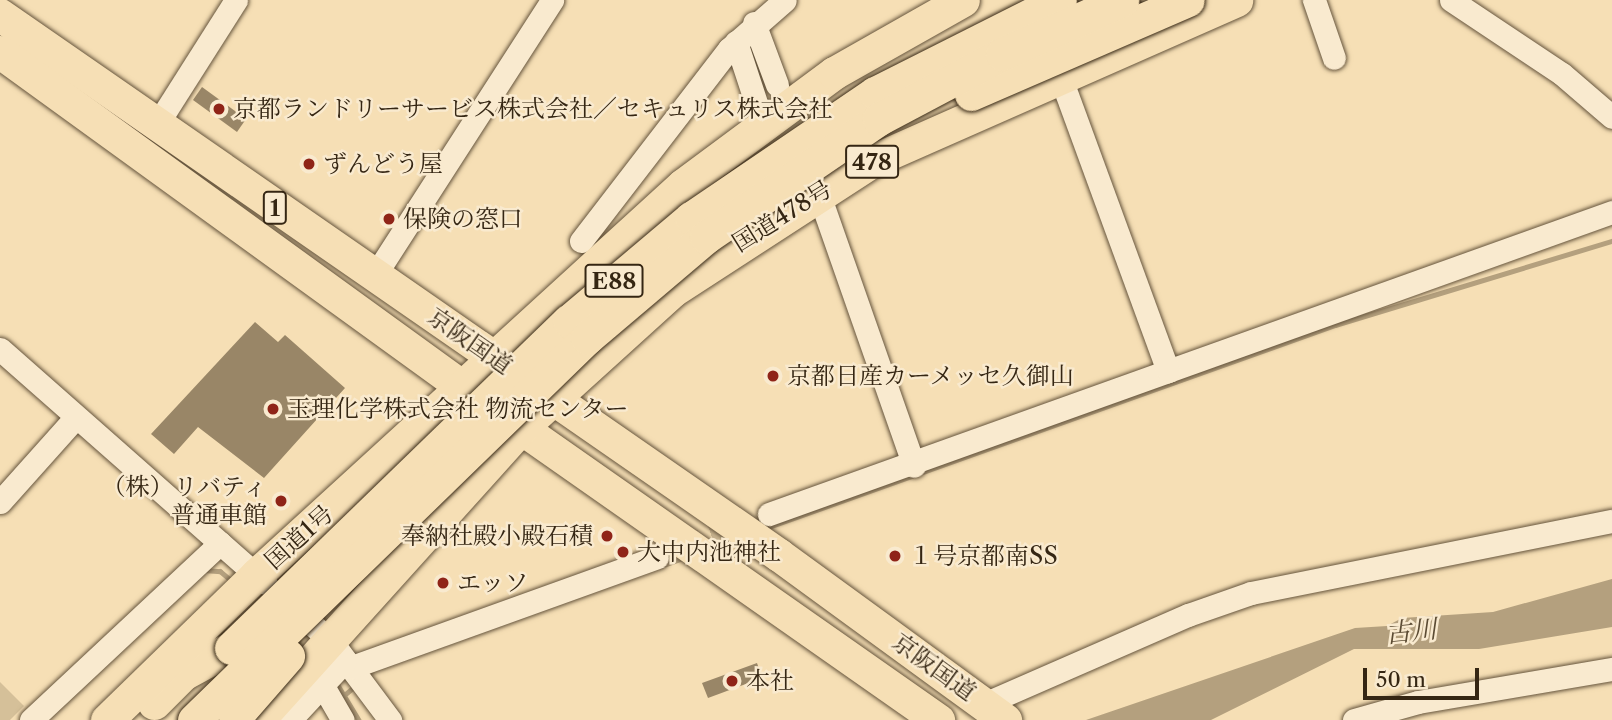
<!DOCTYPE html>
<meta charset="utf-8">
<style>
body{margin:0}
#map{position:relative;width:1612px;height:720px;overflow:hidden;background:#f6dfb5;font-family:"Libre Caslon Text","Noto Serif JP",serif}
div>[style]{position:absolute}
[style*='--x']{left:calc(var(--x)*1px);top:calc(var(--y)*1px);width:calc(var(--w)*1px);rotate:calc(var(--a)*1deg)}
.green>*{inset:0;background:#d5c099}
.water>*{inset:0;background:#b4a07e}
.stream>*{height:4.5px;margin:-2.25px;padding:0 2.25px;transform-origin:2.25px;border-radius:2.25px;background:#b4a07e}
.building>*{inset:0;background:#998667}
.minor-tunnel>*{height:23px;margin-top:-11.5px;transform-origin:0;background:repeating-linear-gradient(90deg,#cfba95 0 23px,transparent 0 34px)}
.roads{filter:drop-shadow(0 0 2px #65543c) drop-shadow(0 0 2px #65543c)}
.minor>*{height:23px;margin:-11.5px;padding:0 11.5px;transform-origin:11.5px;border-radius:11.5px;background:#f9eacf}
.highway>*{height:33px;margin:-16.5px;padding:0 16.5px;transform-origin:16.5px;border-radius:16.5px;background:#f6dfb5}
.bridges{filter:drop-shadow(0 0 2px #352613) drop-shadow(0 0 2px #352613)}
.highway-bridge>*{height:33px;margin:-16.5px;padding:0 16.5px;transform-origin:16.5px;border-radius:16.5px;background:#f6dfb5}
.dots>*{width:19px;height:19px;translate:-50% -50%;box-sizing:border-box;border:4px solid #f9eacf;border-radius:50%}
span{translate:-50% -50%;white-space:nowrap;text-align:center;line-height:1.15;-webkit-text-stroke:5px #f9eacf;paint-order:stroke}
.shield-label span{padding:2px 5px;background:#f9eacf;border:2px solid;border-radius:5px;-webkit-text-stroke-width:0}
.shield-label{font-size:23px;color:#352613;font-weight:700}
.poi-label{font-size:24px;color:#352613}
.left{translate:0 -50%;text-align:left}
.right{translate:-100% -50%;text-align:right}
.street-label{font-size:24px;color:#352613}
.water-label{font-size:26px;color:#5b4b33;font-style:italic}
.scale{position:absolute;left:1363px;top:668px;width:116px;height:32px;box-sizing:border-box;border:4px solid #352613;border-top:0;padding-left:9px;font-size:21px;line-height:24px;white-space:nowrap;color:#352613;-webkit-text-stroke:5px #f9eacf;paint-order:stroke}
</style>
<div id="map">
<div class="green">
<div style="clip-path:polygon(0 682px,24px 706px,10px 720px,0 720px)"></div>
</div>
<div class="water">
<div style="clip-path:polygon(1612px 579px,1612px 627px,1479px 649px,1354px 649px,1211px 720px,1086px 720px,1355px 628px,1387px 626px,1402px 618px,1493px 612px)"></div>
</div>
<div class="stream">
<div style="--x:763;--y:529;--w:607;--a:-19.63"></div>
<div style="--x:1335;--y:325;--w:289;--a:-16.9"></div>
<div style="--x:714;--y:547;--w:22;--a:-21"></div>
<div style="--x:661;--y:566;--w:23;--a:-20"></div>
<div style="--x:204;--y:570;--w:16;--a:4"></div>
<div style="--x:220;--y:571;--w:17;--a:40"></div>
<div style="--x:336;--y:682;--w:44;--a:58.8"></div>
<div style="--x:342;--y:697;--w:17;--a:-40"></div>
</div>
<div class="building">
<div style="clip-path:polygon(202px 87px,246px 119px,237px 132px,193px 100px)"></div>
<div style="clip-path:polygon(255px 322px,278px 342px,285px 335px,345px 388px,264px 478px,198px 427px,174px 454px,151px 434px)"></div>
<div style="clip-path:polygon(757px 663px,762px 678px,708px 698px,702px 683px)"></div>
</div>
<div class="minor-tunnel">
<div style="--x:680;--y:548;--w:71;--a:-20.7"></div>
</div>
<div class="roads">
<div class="minor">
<div style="--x:1314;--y:0;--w:61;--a:71"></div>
<div style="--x:1451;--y:0;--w:133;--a:33.7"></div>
<div style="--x:1562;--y:74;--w:66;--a:40.7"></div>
<div style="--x:754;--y:23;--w:66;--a:69.6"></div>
<div style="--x:736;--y:42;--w:83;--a:71.8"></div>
<div style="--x:156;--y:126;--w:149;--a:-57.6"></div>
<div style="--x:824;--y:209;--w:272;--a:70.7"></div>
<div style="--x:581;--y:241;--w:242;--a:-52.4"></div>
<div style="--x:729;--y:49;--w:74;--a:-41.2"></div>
<div style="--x:375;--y:275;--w:327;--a:-57.2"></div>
<div style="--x:0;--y:349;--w:354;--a:41.4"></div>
<div style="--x:1168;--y:371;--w:472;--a:-19.7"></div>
<div style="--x:0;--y:502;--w:114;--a:-48.2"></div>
<div style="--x:769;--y:514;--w:424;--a:-19.7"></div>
<div style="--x:1168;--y:371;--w:297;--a:-110.1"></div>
<div style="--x:291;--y:606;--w:53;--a:41.2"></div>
<div style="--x:331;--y:641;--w:99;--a:53.2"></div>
<div style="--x:352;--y:667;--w:324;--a:-19.8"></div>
<div style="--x:323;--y:686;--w:39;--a:60"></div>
<div style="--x:984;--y:704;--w:223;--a:-23.6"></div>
<div style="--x:1188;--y:615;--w:67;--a:-19.2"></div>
<div style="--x:1251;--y:593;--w:368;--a:-11.3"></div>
<div style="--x:31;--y:720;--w:259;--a:-43.1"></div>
<div style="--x:290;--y:720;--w:81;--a:-47"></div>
<div style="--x:1354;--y:720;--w:66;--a:-15.7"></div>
<div style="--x:1418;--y:702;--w:197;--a:-9.7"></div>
</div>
<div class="highway">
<div style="--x:0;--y:15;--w:948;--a:34.73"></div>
<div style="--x:779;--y:555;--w:280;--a:36.1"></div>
<div style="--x:0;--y:52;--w:573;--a:35.91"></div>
<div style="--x:464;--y:388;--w:579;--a:35.01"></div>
<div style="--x:154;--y:703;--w:41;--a:-45"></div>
<div style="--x:183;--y:674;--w:55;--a:-28.4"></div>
<div style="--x:107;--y:720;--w:208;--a:-44.2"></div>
<div style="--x:256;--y:575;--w:578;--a:-42.41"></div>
<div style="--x:683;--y:185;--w:188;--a:-36.6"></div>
<div style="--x:834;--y:73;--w:148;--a:-29.5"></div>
<div style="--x:258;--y:720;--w:393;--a:-48"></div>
<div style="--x:521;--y:428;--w:204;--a:-42.2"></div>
<div style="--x:672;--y:291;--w:241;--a:-33"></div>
<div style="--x:874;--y:160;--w:396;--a:-23.8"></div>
</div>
</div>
<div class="bridges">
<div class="highway-bridge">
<div style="--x:971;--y:94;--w:236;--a:-23.4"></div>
<div style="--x:231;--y:648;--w:470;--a:-44.1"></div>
<div style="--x:569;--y:321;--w:160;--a:-40.2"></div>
<div style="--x:691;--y:218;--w:222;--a:-34.2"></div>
<div style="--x:875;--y:93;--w:207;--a:-26.7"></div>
<div style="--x:235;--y:717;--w:81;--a:-49"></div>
<div style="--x:194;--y:720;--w:548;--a:-44.19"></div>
<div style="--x:587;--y:338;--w:156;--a:-40.3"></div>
<div style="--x:706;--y:237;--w:209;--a:-34.3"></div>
<div style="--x:879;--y:119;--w:139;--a:-27.9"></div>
<div style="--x:1002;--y:54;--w:132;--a:-24.2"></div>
</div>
</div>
<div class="dots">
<div style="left:219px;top:109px;background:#8f2418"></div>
<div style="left:309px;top:164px;background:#8f2418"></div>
<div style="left:389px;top:219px;background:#8f2418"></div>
<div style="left:773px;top:376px;background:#8f2418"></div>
<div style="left:273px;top:409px;background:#8f2418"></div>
<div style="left:281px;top:501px;background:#8f2418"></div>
<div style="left:607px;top:536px;background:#8f2418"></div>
<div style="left:623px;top:552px;background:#8f2418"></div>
<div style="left:895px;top:556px;background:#8f2418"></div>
<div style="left:443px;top:583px;background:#8f2418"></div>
<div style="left:732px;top:681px;background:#8f2418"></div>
</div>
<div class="shield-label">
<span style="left:872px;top:162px">478</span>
<span style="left:275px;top:208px">1</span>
<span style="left:614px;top:281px">E88</span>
</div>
<div class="poi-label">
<span class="left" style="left:233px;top:109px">京都ランドリーサービス株式会社／セキュリス株式会社</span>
<span class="left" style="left:323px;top:164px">ずんどう屋</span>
<span class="left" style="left:403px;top:219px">保険の窓口</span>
<span class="left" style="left:787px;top:376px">京都日産カーメッセ久御山</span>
<span class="left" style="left:287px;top:409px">玉理化学株式会社 物流センター</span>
<span class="right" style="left:267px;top:501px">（株）リバティ<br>普通車館</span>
<span class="right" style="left:593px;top:536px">奉納社殿小殿石積</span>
<span class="left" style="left:637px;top:552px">大中内池神社</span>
<span class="left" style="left:909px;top:556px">１号京都南SS</span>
<span class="left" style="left:457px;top:583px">エッソ</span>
<span class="left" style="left:746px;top:681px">本社</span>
</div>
<div class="street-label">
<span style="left:782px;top:216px;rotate:-32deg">国道478号</span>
<span style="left:470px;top:341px;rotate:35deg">京阪国道</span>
<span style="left:299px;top:537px;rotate:-42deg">国道1号</span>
<span style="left:934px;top:667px;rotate:36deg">京阪国道</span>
</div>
<div class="water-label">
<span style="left:1411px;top:632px;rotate:-6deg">古川</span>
</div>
<div class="scale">50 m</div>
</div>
